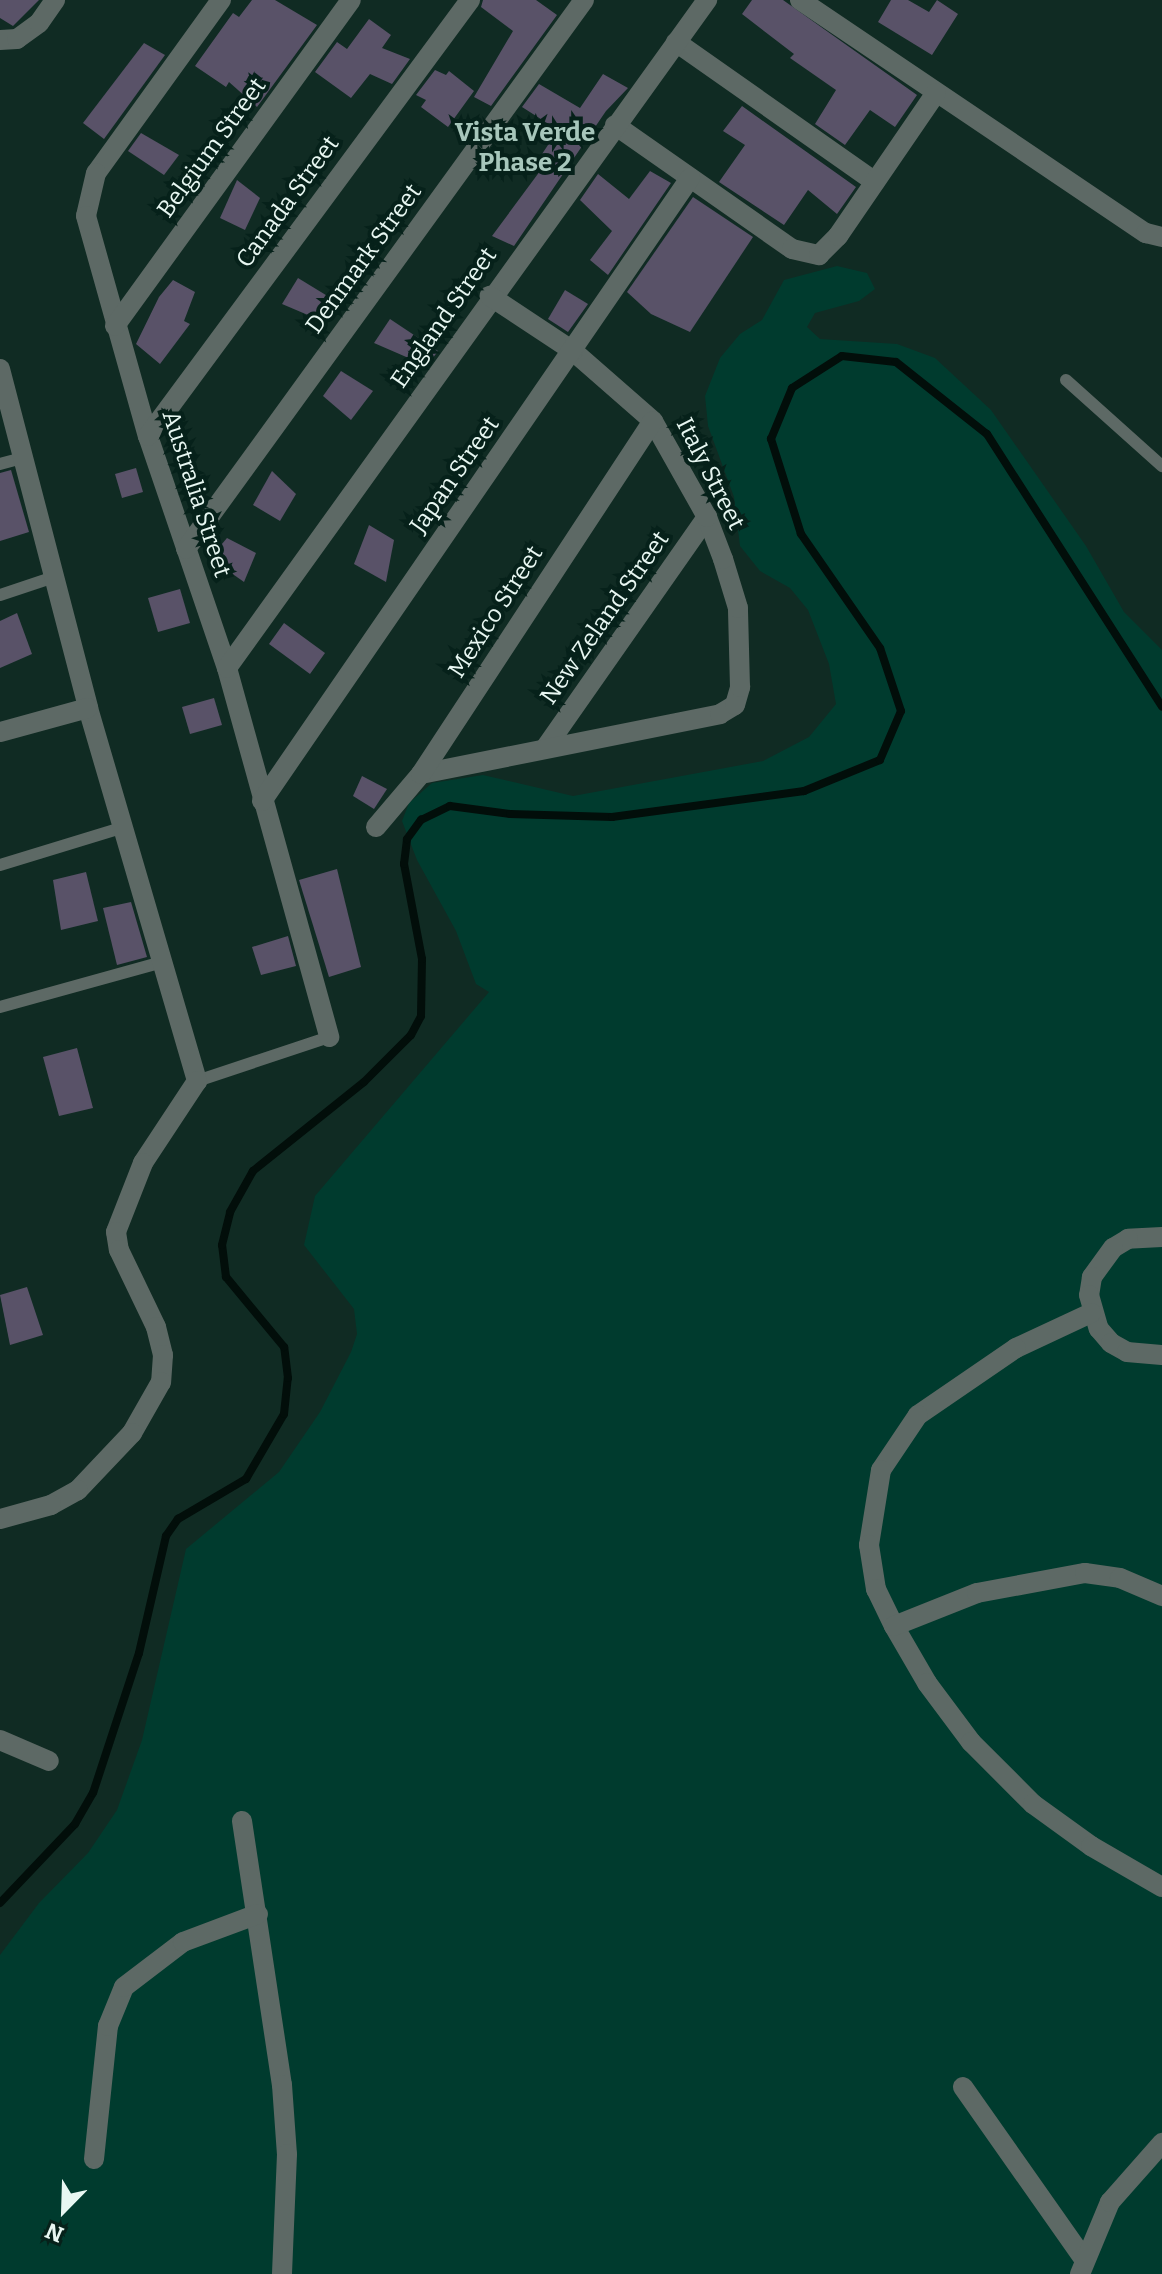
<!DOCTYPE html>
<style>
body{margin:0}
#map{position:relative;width:1162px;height:2274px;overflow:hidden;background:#102b23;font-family:Bitter,serif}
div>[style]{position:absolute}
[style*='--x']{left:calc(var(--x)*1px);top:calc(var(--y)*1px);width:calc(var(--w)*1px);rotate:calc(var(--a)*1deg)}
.green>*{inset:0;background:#003b2e}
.stream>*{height:8px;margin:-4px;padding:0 4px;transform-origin:4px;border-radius:4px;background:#020e0a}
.building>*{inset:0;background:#595268}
.service>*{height:12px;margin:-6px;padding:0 6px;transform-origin:6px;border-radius:6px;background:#5d6965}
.minor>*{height:20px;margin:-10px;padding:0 10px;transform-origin:10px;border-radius:10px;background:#5d6965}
span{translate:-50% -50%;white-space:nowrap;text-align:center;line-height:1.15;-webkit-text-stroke:8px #06211a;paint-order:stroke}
.street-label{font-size:24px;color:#e8f7f2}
.neighbourhood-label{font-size:26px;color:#a7c6bb;font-weight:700}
.north{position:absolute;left:24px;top:2170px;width:80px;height:80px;-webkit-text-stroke:6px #06211a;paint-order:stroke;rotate:203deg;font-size:22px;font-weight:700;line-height:32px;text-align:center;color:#e8f7f2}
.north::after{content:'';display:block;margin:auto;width:28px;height:36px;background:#e8f7f2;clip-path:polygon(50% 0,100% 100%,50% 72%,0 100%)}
</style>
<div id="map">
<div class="green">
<div style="clip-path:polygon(837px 266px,867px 273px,875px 289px,859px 301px,815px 313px,807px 327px,820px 339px,897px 344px,935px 358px,991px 410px,1086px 546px,1124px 612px,1162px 650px,1162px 2274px,0 2274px,0 1955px,39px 1903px,88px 1853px,117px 1810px,142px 1740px,186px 1549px,279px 1472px,320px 1412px,351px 1352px,357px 1334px,354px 1309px,304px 1245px,315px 1196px,489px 992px,476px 984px,456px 931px,417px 860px,402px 821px,409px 803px,432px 783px,483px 775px,573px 796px,763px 761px,809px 737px,836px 704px,829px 664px,808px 610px,790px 588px,760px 571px,740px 546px,734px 497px,708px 426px,705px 396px,720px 358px,740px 334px,762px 320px,784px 280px)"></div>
</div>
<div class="stream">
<div style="--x:0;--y:1903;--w:109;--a:-46.5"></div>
<div style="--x:75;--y:1824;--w:36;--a:-60"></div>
<div style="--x:93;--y:1793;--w:147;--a:-71.8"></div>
<div style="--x:139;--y:1653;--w:120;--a:-77"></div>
<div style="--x:166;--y:1536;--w:21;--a:-55"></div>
<div style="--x:178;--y:1519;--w:79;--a:-30.5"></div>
<div style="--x:246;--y:1479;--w:75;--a:-59.7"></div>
<div style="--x:284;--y:1414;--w:36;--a:-84"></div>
<div style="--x:288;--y:1378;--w:31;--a:-97"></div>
<div style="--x:284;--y:1347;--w:91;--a:-129.6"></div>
<div style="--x:226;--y:1277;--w:32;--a:-97"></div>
<div style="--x:222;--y:1245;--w:34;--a:-76"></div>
<div style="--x:230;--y:1212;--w:47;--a:-60.7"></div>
<div style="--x:253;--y:1171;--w:142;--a:-38.7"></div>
<div style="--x:364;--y:1082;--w:66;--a:-45"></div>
<div style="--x:411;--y:1035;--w:21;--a:-62"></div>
<div style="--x:421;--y:1016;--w:57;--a:-89"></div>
<div style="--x:422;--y:959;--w:97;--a:-100.7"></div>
<div style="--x:404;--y:864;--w:25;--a:-83"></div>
<div style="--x:407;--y:839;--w:24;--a:-54"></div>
<div style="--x:421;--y:820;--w:32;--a:-26"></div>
<div style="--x:450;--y:806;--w:61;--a:7.6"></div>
<div style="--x:510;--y:814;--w:102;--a:1.7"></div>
<div style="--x:612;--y:817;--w:194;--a:-7.7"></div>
<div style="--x:804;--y:791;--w:82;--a:-22.2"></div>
<div style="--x:880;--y:760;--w:53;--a:-66.8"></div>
<div style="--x:901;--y:711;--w:66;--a:-108.4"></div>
<div style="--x:880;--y:648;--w:139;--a:-124.7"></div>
<div style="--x:801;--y:534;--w:100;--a:-107.5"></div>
<div style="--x:771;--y:439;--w:55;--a:-67.6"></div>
<div style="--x:792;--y:388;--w:59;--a:-32.6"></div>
<div style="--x:842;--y:356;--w:54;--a:6.3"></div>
<div style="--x:896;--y:362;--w:116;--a:38.4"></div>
<div style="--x:987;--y:434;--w:324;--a:57.3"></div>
</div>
<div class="building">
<div style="clip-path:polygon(0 0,39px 0,13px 26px,0 18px)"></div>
<div style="clip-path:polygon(252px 0,275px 0,317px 25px,257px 107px,229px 82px,226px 87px,195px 66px,233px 13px,239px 17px)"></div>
<div style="clip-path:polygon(483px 0,536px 0,557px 15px,491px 106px,474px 97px,513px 31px,481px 7px)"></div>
<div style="clip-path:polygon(752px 0,783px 0,917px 95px,895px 127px,870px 110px,845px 145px,815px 124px,836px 90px,790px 58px,794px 54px,742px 14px)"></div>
<div style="clip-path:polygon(891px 0,908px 0,929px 12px,937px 0,958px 14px,932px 55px,878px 22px)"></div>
<div style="clip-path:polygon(369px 19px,391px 35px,382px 48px,410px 59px,392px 84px,370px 74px,351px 98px,315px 72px,337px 42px,347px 49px)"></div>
<div style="clip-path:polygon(144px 43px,165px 55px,104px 139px,83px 123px)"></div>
<div style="clip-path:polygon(435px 70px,446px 75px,449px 71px,474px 91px,448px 127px,421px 107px,426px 100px,416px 95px)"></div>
<div style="clip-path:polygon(603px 74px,628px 88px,606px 111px,514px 246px,492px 236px,543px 167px,536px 163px,558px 130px,522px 107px,539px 84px,580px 108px)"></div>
<div style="clip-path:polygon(742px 106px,856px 187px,837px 214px,808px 190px,784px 225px,719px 182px,745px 145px,723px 131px)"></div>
<div style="clip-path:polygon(141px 133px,179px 155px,164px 175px,128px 151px)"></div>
<div style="clip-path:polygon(650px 171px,671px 183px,608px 275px,590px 260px,612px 231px,580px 200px,598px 174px,629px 199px)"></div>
<div style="clip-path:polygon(237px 180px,260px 198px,245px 230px,220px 218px)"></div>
<div style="clip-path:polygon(693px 197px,753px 237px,690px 332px,651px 314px,627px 292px)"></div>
<div style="clip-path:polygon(298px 278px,334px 300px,322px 321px,282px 304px)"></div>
<div style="clip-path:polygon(173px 280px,195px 292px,184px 321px,190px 324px,160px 364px,136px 344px,159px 297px)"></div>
<div style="clip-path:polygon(565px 290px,588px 304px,568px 332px,548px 319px)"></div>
<div style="clip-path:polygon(390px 319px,438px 351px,427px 366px,374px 343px)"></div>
<div style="clip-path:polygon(341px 371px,373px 391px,351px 420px,323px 396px)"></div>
<div style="clip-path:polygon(136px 468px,143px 492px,122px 498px,115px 474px)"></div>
<div style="clip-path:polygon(11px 470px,29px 532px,0 541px,0 473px)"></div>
<div style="clip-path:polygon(272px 471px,296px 494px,280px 521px,253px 505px)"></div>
<div style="clip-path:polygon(369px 525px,394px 540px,386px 582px,354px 564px)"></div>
<div style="clip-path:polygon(227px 538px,256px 553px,244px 582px,210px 558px)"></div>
<div style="clip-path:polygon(180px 589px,190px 623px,158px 632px,148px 598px)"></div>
<div style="clip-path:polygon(17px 613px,32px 654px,0 668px,0 621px)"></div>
<div style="clip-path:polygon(284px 623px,325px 653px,310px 674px,269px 644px)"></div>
<div style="clip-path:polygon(214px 698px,222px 725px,190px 734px,182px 707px)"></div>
<div style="clip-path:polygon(362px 776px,387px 789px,374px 809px,353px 796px)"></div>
<div style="clip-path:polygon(337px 869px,361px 967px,329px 977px,299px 880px)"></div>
<div style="clip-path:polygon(86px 872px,98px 921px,61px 930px,53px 880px)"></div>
<div style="clip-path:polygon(131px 902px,147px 957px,117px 965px,103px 908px)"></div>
<div style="clip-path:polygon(288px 936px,296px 966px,261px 975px,252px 947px)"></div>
<div style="clip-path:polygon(77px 1048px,93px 1108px,59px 1116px,43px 1057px)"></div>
<div style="clip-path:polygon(27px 1287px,43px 1335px,10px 1345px,0 1295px)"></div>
</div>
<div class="service">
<div style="--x:1066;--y:380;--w:129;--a:41.9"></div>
<div style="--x:0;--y:464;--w:23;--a:-15"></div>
<div style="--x:0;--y:595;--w:57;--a:-18.4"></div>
<div style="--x:0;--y:865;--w:130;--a:-17"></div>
<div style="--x:0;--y:1007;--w:168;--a:-15.5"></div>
<div style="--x:197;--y:1081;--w:139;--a:-18.4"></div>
</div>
<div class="minor">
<div style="--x:221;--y:0;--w:213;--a:125.8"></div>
<div style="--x:96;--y:173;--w:44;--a:103.1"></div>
<div style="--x:86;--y:216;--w:229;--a:74.3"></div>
<div style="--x:148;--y:436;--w:245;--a:71.2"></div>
<div style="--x:227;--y:668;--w:383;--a:74.5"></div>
<div style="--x:800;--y:0;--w:417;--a:34"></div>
<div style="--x:1146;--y:233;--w:16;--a:14"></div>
<div style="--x:0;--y:40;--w:17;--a:-3"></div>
<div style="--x:17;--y:39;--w:27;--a:-36"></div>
<div style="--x:39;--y:23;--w:28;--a:-55"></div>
<div style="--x:676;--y:42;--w:243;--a:35.1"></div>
<div style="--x:615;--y:125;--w:216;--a:35"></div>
<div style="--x:792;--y:249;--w:28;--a:13"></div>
<div style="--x:819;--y:255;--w:27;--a:-45"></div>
<div style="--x:838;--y:236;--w:173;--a:-55.6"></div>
<div style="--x:115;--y:326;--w:402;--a:-54.1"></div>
<div style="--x:0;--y:369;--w:350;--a:75.4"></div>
<div style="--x:88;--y:708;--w:389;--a:73.7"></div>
<div style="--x:197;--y:1081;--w:98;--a:123.4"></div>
<div style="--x:143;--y:1163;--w:74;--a:111.4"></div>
<div style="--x:116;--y:1232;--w:18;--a:81"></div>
<div style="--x:119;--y:1250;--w:85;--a:64.3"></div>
<div style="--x:156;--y:1327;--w:29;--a:76"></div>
<div style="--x:163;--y:1355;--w:27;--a:94"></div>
<div style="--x:161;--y:1382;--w:59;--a:119.6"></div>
<div style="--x:132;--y:1433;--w:79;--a:133.5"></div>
<div style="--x:78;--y:1490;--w:31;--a:151"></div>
<div style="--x:51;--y:1505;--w:53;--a:164.6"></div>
<div style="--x:148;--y:436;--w:542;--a:-53.55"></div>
<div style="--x:186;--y:549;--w:678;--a:-54.06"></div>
<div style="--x:227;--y:668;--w:823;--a:-54.3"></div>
<div style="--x:0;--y:732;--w:91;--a:-15.3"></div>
<div style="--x:546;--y:747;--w:281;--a:-55"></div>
<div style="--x:421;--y:774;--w:305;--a:-11.3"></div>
<div style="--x:720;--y:714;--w:17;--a:-31"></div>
<div style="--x:735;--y:705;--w:19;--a:-74"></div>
<div style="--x:740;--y:687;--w:79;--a:-91.5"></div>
<div style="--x:738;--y:608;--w:51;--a:-107"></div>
<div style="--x:723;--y:559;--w:45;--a:-110.9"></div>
<div style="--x:707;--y:517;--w:110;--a:-119.4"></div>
<div style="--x:653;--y:421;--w:106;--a:-138.8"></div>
<div style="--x:573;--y:351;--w:100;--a:-146.5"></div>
<div style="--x:262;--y:801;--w:756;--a:-55.51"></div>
<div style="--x:376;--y:827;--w:70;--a:-49.7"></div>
<div style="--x:421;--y:774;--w:422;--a:-56.7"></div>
<div style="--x:1162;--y:1237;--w:34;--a:177"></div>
<div style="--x:1128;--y:1239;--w:17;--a:149"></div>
<div style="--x:1113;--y:1248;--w:36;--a:126"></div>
<div style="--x:1092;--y:1277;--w:18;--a:99"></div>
<div style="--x:1089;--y:1295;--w:35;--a:74"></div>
<div style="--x:1099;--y:1329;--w:18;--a:49"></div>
<div style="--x:1111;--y:1343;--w:18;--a:29"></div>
<div style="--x:1127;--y:1352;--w:35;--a:5"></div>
<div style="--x:1091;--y:1313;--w:83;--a:155"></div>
<div style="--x:1016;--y:1348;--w:119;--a:145.6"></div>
<div style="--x:918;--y:1415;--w:66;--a:123.9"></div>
<div style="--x:881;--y:1470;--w:76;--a:99.1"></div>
<div style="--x:869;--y:1545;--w:45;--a:81"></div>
<div style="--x:876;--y:1589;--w:41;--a:64.1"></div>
<div style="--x:894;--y:1626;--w:66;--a:59.9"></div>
<div style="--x:927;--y:1683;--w:74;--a:53.3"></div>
<div style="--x:971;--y:1742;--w:88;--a:45"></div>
<div style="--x:1033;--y:1804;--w:72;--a:35.9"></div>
<div style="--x:1091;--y:1846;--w:82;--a:30"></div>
<div style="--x:894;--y:1626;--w:89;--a:-21.7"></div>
<div style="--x:977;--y:1593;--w:110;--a:-10.5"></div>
<div style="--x:1085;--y:1573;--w:35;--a:8"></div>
<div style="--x:1120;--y:1578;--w:46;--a:23.2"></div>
<div style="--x:0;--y:1740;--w:53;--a:23.2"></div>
<div style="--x:242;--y:1821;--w:267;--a:81.4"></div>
<div style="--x:282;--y:2085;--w:69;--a:85.9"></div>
<div style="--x:287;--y:2154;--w:120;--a:92.4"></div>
<div style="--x:963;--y:2087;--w:209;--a:54.9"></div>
<div style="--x:94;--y:2159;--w:134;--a:-84"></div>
<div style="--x:108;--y:2026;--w:42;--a:-67.7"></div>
<div style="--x:124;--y:1987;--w:74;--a:-37.3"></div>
<div style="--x:183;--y:1942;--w:80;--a:-20.5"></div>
<div style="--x:1080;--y:2274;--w:78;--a:-67.4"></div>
<div style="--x:1110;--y:2202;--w:79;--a:-48.6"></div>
</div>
<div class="street-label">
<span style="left:212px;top:148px;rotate:-54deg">Belgium Street</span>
<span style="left:288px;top:202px;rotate:-54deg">Canada Street</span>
<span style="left:364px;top:259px;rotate:-54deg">Denmark Street</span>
<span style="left:444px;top:318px;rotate:-55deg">England Street</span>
<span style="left:710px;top:474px;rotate:63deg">Italy Street</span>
<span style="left:455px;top:475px;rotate:-55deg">Japan Street</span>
<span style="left:196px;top:494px;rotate:72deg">Australia Street</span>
<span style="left:496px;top:612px;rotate:-57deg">Mexico Street</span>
<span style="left:605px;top:618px;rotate:-55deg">New Zeland Street</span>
</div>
<div class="neighbourhood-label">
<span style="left:525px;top:148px">Vista Verde<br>Phase 2</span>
</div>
<div class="north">N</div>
</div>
